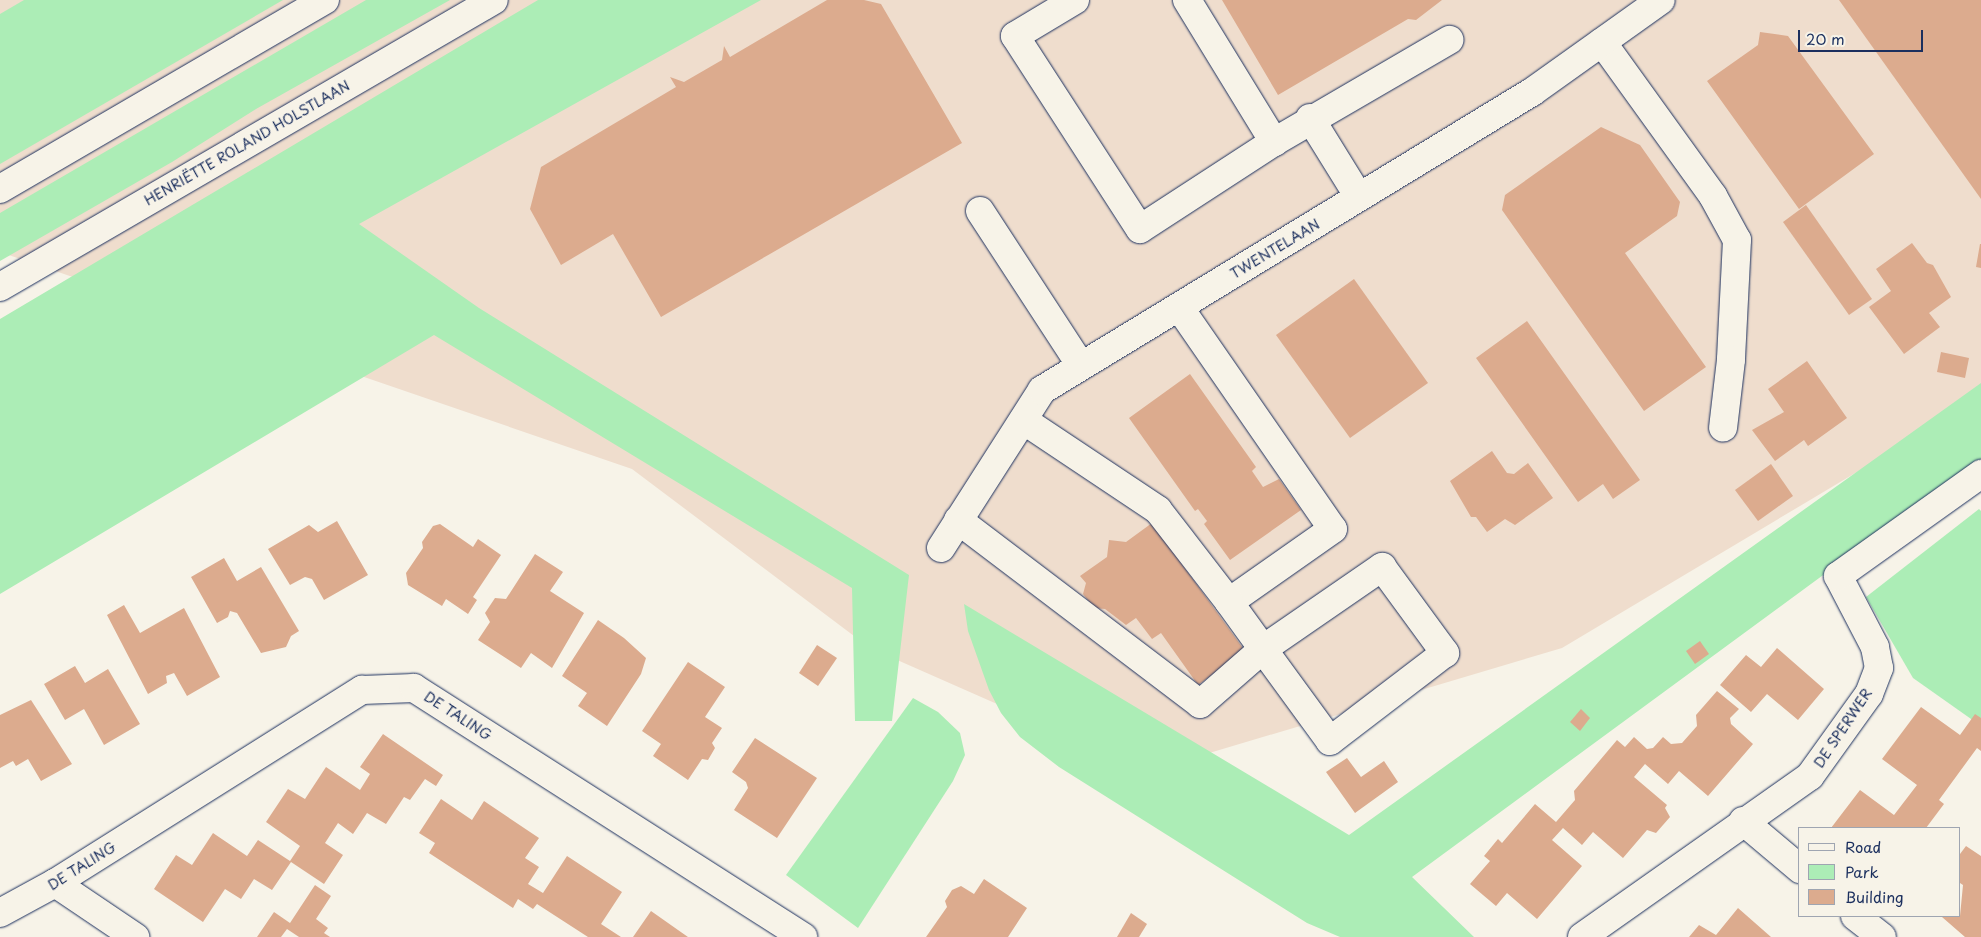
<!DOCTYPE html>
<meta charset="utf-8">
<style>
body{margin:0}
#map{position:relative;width:1981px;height:937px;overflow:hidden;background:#f7f3e8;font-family:"Playpen Sans",sans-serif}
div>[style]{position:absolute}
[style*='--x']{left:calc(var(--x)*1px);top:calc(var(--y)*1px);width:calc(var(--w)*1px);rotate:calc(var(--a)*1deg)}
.built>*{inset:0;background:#efddcd}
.green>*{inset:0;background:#acedb6}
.building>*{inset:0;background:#dcab8e}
.roads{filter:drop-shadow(0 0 1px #1b2f5e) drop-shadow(0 0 1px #1b2f5e)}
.minor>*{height:28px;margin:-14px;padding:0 14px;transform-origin:14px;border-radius:14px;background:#f7f3e8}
.major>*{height:28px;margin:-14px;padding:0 14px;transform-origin:14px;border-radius:14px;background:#f7f3e8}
span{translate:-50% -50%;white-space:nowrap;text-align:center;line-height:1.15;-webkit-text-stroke:4px #f7f3e8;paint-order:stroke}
.street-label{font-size:14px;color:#1b2f5e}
.legend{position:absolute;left:1798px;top:827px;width:162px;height:90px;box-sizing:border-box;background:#f7f3e8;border:1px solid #9fa5b1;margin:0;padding:6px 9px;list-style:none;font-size:15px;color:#1b2f5e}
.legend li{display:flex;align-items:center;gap:10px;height:25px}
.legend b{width:25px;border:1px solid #9fa5b1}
.scale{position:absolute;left:1798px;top:30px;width:125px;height:22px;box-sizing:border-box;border:2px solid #1b2f5e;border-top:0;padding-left:6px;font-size:15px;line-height:18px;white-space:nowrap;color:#1b2f5e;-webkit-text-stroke:4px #f7f3e8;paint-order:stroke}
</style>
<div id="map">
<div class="built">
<div style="clip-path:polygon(0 0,1981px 0,1981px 398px,1562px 648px,1149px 771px,870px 648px,632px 469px,0 252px)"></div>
</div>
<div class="green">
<div style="clip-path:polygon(24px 0,283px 0,0 164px,0 14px)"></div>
<div style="clip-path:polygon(366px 0,450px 0,256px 109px,172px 162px,0 261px,0 213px)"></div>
<div style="clip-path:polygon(538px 0,761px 0,359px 224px,479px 308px,909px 575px,892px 721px,855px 721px,852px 588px,434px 335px,0 594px,0 319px)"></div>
<div style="clip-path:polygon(1981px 383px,1981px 459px,1412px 877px,1474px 937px,1340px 937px,1307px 923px,1059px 767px,1020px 737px,1001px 713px,989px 690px,968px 631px,964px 604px,1349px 835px)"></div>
<div style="clip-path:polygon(1979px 509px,1981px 511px,1981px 726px,1913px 678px,1866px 597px)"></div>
<div style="clip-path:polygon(913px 698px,938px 712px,960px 733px,965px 755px,953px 781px,858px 928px,786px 875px)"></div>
</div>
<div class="building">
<div style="clip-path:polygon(827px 0,864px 0,881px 4px,962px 143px,661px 317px,613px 234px,561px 265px,530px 209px,541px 167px,676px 87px,670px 77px,684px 82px,722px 60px,724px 46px,730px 57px)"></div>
<div style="clip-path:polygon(1222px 0,1442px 0,1416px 20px,1408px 19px,1278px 95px)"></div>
<div style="clip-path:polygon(1839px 0,1981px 0,1981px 199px)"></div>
<div style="clip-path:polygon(1760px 32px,1788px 36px,1874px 154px,1799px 209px,1707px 81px,1758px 45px)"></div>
<div style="clip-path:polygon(1601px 127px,1640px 145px,1680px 202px,1677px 216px,1625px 253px,1706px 367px,1644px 411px,1502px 210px,1505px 195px)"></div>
<div style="clip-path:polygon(1806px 205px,1872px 299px,1849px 315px,1783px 222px)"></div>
<div style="clip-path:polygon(1912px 243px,1927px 263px,1933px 265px,1951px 297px,1929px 313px,1940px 327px,1904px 354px,1869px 307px,1891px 291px,1876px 269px)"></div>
<div style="clip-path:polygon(1980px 244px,1981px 244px,1981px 268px,1976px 267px)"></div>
<div style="clip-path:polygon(1354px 279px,1428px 383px,1350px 438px,1276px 335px)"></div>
<div style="clip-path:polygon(1527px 321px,1640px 480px,1613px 499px,1603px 484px,1578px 502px,1476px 358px)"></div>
<div style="clip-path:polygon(1941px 352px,1969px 358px,1965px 378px,1937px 372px)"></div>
<div style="clip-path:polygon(1807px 361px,1847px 418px,1808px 446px,1804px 440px,1775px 461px,1752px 430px,1784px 412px,1768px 389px)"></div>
<div style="clip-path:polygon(1190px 374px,1256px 467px,1252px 471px,1263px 487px,1279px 479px,1301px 510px,1230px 560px,1204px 524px,1207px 521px,1198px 509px,1195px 511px,1129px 418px)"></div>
<div style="clip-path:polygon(1492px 451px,1507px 473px,1514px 474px,1528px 463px,1553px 498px,1515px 525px,1505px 519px,1487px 532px,1476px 517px,1471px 517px,1450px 481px)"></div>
<div style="clip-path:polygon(1771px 464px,1793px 496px,1758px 521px,1735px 490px)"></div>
<div style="clip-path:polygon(337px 521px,368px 575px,324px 600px,312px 579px,305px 577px,290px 585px,268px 549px,309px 525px,318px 532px)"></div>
<div style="clip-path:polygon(1152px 523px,1245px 651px,1198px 685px,1161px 633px,1152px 639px,1136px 618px,1126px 625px,1105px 609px,1094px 608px,1083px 594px,1086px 583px,1080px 576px,1107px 557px,1109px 540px,1126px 542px)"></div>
<div style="clip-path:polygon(440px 524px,473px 547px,478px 539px,501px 555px,473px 597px,477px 600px,468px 614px,446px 599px,442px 606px,408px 585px,406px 573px,423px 548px,422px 542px,433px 526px)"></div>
<div style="clip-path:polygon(535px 554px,563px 572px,550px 591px,584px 613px,552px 668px,531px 653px,521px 668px,478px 640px,490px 622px,485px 613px,495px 598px,506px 599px)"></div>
<div style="clip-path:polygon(224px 558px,237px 581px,261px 567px,299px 631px,291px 636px,286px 647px,261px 653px,237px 613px,230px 611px,228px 617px,217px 623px,191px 577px)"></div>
<div style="clip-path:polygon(124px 605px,140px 633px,184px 608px,220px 677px,187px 696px,174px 673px,166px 676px,167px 683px,148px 694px,107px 615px)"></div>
<div style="clip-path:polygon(598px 620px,624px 638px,646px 658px,641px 674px,607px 726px,578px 706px,587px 693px,562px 676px)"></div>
<div style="clip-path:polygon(1700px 641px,1709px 654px,1695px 664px,1686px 651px)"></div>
<div style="clip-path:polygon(817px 645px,837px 658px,818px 686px,799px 673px)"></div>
<div style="clip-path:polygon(1777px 648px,1824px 689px,1798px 720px,1767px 694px,1751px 712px,1720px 685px,1746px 655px,1761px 667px)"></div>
<div style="clip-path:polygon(688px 662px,725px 687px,705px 717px,722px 728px,712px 743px,715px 748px,708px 760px,702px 759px,688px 780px,653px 756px,661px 744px,642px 731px)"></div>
<div style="clip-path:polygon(75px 666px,85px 683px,108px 669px,140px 724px,104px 745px,84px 709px,65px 720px,44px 684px)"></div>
<div style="clip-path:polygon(1717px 691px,1739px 709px,1730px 718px,1731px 724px,1753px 744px,1708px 796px,1679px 771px,1668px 784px,1645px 764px,1634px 777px,1667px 805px,1665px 808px,1670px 817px,1656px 833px,1647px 830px,1623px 858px,1593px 832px,1582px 845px,1563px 828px,1552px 840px,1582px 866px,1537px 919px,1507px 893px,1496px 906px,1470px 884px,1490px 861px,1484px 856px,1498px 839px,1502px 843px,1535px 804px,1556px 822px,1575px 800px,1574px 791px,1617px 740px,1625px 747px,1634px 737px,1647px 749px,1653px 748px,1663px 737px,1671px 744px,1682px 743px,1697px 726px,1696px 715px)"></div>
<div style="clip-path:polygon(31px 700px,72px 764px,41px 781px,28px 759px,16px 766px,13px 761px,0 768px,0 715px)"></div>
<div style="clip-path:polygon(1921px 707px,1960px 735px,1975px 714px,1981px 718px,1981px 751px,1977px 748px,1939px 800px,1944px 804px,1926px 828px,1831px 828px,1860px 790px,1894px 815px,1917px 785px,1882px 759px)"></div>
<div style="clip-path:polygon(1581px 709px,1590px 718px,1580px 731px,1570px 722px)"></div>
<div style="clip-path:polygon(383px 734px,443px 775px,436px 786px,425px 779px,410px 800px,404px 797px,386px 824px,367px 813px,353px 834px,338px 823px,325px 843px,343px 855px,324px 884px,291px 862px,272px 890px,254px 879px,241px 899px,225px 889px,203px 922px,154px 889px,176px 855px,192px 865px,213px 833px,247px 856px,258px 840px,290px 861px,300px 846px,266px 822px,288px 789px,305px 799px,326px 767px,360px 790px,370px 774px,360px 767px)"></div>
<div style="clip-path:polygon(755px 738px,817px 778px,777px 838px,734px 810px,748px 788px,746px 782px,732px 772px)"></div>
<div style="clip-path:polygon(1347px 758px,1361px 777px,1384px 761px,1398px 782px,1355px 813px,1326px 772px)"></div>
<div style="clip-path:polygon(441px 799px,472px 820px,484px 801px,539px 838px,525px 858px,539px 867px,528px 884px,543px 893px,567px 856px,622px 892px,601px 924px,621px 937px,588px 937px,537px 904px,533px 909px,518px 899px,513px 908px,429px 853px,435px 843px,419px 833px)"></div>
<div style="clip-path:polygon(1966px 846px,1981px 856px,1981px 937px,1965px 937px,1942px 917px,1960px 916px,1963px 885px,1960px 883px,1960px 854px)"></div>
<div style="clip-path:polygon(984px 879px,1027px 908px,1008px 937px,926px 937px,947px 907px,945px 901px,952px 890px,961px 886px,974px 894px)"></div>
<div style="clip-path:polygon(315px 885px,331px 896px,316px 919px,328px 928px,324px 933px,330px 937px,299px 937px,287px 929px,281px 937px,257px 937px,274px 912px,290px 923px)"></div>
<div style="clip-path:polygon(1738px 908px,1771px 937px,1689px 937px,1699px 925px,1716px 935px)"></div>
<div style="clip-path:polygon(651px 911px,678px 930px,688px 937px,633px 937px)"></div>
<div style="clip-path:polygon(1131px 913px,1147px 924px,1139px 937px,1117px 937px)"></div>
</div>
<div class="roads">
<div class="minor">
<div style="--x:1075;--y:0;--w:70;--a:149"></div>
<div style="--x:1015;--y:36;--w:230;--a:57.1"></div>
<div style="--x:1140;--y:229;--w:160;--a:-33"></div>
<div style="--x:1187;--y:0;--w:167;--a:58.5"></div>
<div style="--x:1274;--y:142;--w:203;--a:-30.2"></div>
<div style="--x:1602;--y:42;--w:190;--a:54.2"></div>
<div style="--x:1713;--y:196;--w:50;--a:61.4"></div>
<div style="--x:1737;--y:240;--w:120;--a:92.9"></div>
<div style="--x:1731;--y:360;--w:68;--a:96.7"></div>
<div style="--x:1310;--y:118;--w:93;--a:58.2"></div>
<div style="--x:980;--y:211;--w:185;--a:56.9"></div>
<div style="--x:1179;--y:307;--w:270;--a:55.3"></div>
<div style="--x:1333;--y:529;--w:127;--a:144.9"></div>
<div style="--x:958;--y:520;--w:304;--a:37.2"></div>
<div style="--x:1200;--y:704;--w:84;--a:-41.1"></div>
<div style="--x:1263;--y:649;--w:145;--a:-34.6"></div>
<div style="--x:1382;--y:567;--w:107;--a:53.8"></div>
<div style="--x:1445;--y:653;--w:145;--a:142.6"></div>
<div style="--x:1330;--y:741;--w:114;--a:-126.1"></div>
<div style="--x:1263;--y:649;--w:58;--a:-125.9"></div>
<div style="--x:1229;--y:602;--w:116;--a:-127.7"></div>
<div style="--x:1158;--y:510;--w:162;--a:-146.3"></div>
<div style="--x:941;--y:548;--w:188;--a:-57.4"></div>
<div style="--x:1042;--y:390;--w:574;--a:-31.31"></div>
<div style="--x:1532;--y:92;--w:158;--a:-35.5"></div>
<div style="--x:1743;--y:821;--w:75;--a:40.1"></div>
<div style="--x:55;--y:883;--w:97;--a:34"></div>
<div style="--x:0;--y:913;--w:63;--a:-28.6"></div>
<div style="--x:55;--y:883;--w:363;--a:-32.2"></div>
<div style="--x:362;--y:690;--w:52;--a:-2.2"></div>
<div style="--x:414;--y:688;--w:462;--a:32.6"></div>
<div style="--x:1855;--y:916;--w:34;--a:38"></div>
<div style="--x:1582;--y:937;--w:279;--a:-35.2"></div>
<div style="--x:1810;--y:776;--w:101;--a:-54.3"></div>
<div style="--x:1869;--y:694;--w:28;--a:-69"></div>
<div style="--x:1879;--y:668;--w:21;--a:-101"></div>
<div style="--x:1875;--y:647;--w:80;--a:-117.5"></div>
<div style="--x:1838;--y:576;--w:176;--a:-35.5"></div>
</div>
<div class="major">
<div style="--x:0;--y:189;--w:376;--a:-30.2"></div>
<div style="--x:0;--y:287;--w:571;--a:-30.16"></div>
</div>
</div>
<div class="street-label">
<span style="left:247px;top:143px;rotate:-30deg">HENRIËTTE ROLAND HOLSTLAAN</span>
<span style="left:1275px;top:249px;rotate:-31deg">TWENTELAAN</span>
<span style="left:458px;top:716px;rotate:33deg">DE TALING</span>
<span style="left:1843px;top:728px;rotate:-56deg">DE SPERWER</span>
<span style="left:82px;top:866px;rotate:-32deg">DE TALING</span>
</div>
<ul class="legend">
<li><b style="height:6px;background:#f7f3e8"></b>Road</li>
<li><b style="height:14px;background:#acedb6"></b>Park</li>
<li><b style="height:14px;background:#dcab8e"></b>Building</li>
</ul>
<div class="scale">20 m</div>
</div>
